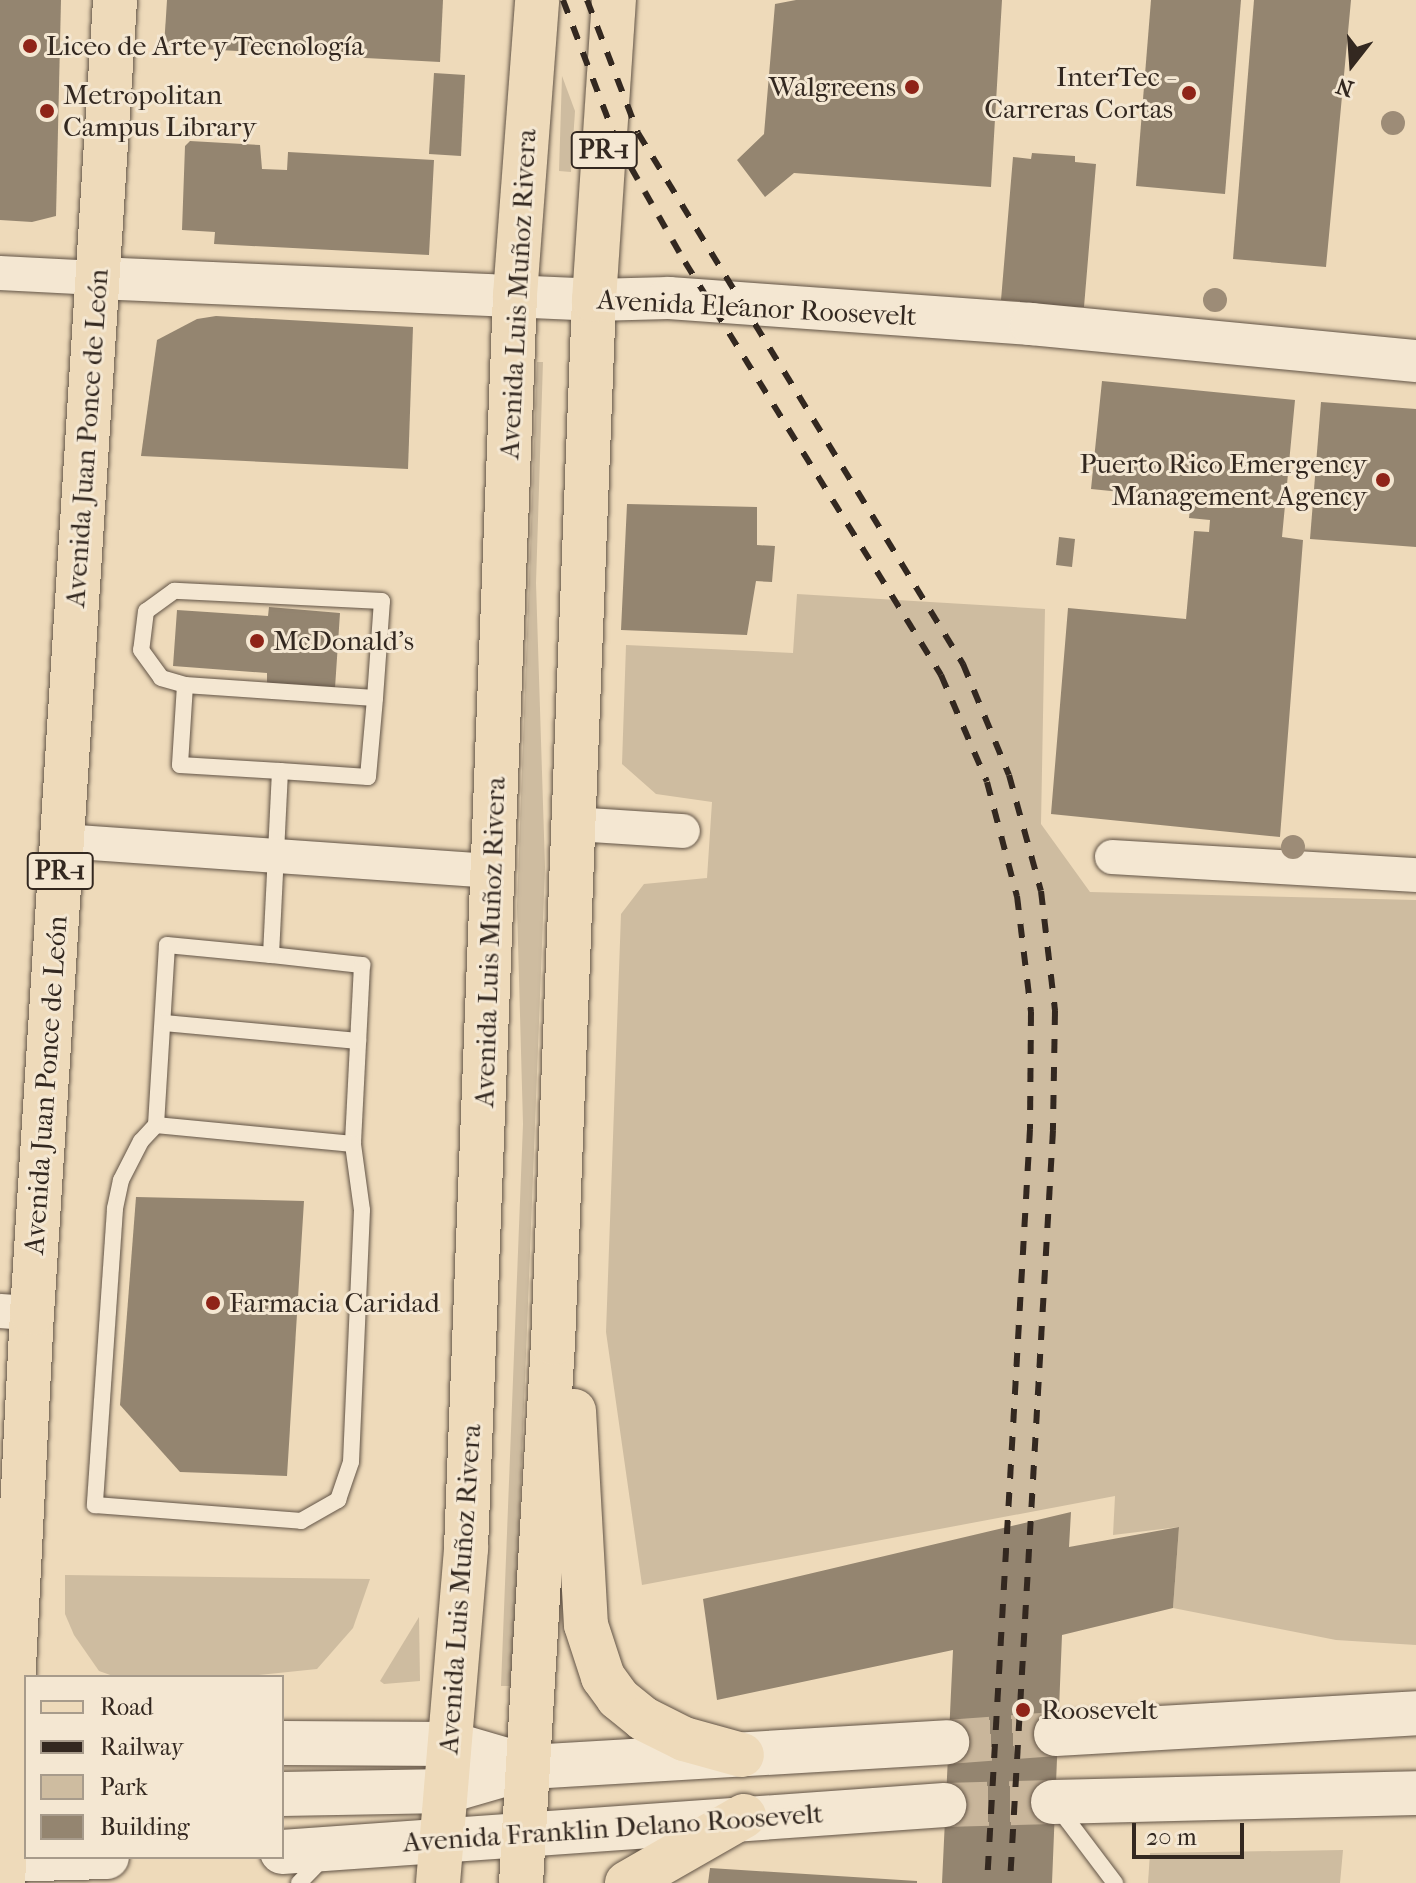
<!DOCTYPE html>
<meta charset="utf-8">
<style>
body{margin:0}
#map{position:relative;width:1416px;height:1883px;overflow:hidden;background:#eedaba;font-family:"IM FELL French Canon",serif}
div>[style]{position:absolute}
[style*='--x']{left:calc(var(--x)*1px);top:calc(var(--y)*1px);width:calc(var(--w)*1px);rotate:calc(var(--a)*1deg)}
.green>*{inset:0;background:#cebca0}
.building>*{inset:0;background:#948570}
.secondary-tunnel>*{height:44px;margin-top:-22px;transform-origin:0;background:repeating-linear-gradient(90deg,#c9b69b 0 44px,transparent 0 66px)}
.roads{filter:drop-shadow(0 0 2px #625446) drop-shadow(0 0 2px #625446)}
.service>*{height:16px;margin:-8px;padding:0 8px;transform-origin:8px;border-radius:8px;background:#f4e7d2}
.minor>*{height:34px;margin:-17px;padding:0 17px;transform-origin:17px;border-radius:17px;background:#f4e7d2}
.tertiary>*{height:42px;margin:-21px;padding:0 21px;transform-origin:21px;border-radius:21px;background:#f4e7d2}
.secondary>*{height:44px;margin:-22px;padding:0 22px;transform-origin:22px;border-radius:22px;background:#f4e7d2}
.primary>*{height:44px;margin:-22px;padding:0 22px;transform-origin:22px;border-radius:22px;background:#eedaba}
.rail>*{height:6px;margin-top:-3px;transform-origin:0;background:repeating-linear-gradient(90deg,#332820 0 14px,transparent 0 28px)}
.trees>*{width:24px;height:24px;margin:-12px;border-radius:50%;background:#9d8c77}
.dots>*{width:22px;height:22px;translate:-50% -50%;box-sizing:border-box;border:4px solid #f4e7d2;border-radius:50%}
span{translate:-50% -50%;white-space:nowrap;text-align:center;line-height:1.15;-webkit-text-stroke:6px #f4e7d2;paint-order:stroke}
.shield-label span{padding:2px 6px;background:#f4e7d2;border:2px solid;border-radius:6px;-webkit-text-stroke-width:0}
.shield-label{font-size:26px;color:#332820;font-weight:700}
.poi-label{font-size:28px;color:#332820}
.left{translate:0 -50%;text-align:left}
.right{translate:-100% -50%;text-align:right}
.street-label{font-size:28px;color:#332820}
.legend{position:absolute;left:24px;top:1675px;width:260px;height:184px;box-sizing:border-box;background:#f4e7d2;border:2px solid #a79b8b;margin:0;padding:10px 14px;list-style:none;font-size:24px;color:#332820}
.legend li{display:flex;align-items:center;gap:16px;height:40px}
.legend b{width:40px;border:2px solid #a79b8b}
.north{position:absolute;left:1312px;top:24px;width:80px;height:80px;-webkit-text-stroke:6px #f4e7d2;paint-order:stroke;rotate:197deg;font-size:22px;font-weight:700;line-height:32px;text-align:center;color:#332820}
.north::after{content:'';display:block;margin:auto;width:28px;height:36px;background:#332820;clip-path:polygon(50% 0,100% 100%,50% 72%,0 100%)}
.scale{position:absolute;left:1132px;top:1823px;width:112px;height:36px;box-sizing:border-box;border:4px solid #332820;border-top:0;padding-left:10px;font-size:24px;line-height:28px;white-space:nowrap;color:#332820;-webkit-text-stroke:6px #f4e7d2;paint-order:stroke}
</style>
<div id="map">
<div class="green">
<div style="clip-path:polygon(562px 76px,575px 111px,571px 172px,559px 171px)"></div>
<div style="clip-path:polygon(537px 362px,543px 362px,536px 583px,545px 867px,513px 1686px,501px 1686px,523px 1124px,517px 906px)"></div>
<div style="clip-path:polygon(797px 594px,1045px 609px,1041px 824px,1090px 892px,1416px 900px,1416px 1645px,1336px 1640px,1173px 1608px,1179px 1527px,1113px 1535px,1115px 1496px,642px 1585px,606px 1332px,621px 914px,644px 884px,707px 878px,712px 802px,656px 794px,622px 764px,626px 645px,793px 653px)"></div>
<div style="clip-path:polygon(65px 1575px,370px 1579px,353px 1628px,317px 1669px,238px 1677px,116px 1677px,99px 1671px,74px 1635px,65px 1614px)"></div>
<div style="clip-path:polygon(419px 1617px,420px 1681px,384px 1684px,380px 1681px)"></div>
<div style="clip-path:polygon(1343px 1850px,1340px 1883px,1148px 1883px,1150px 1853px)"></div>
</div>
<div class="building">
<div style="clip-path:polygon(0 0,61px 0,56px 216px,32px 222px,0 220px)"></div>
<div style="clip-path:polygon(167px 0,443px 0,440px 62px,164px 47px)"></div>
<div style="clip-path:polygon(796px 0,1002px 0,991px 187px,794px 173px,765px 197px,737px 160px,764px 134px,775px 4px)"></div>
<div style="clip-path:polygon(1151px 0,1241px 0,1225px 194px,1136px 186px)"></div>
<div style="clip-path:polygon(1254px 0,1351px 0,1326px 267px,1233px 259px)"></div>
<div style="clip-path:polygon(434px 73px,465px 75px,461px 156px,429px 154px)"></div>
<div style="clip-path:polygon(190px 141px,260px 145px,262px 169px,287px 170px,288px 152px,434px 160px,429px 255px,214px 244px,215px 232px,182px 230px,185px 146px)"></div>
<div style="clip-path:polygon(1032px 153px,1075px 156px,1075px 162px,1096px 164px,1084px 307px,1020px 306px,1020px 301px,1001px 300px,1013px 157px,1031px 159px)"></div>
<div style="clip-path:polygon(216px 316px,413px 327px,408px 469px,141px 456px,157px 340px,197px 319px)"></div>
<div style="clip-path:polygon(1102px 381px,1295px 400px,1282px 537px,1303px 540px,1280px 837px,1051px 814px,1068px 608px,1186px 619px,1194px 531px,1209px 532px,1210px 520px,1189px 518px,1191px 499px,1091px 489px)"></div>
<div style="clip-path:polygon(1321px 402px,1416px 409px,1416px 547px,1310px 539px)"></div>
<div style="clip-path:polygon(627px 504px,757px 507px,757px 545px,775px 546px,772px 582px,756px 581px,747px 635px,621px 630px)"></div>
<div style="clip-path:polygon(1059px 537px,1075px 539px,1072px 567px,1056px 565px)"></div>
<div style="clip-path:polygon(269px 607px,340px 613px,335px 688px,267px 683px,267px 673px,173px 666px,177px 610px,268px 616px)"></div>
<div style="clip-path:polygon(136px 1197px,304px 1201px,287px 1476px,180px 1472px,120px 1405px)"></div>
<div style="clip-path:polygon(1071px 1512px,1069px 1547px,1179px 1527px,1173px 1608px,1062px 1635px,1052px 1883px,942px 1883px,953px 1650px,717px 1700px,703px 1599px)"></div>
<div style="clip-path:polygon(710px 1868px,917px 1881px,917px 1883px,708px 1883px)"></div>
</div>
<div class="secondary-tunnel">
<div style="--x:947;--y:1742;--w:109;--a:-4.2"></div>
<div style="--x:944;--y:1805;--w:109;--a:-1.6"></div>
</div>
<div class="roads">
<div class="service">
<div style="--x:185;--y:685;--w:80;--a:93.6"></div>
<div style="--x:180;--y:765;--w:100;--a:3.4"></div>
<div style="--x:280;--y:771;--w:184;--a:92.8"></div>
<div style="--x:271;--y:955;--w:92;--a:6.3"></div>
<div style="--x:362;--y:965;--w:179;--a:92.9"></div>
<div style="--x:353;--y:1144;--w:198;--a:-174.5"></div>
<div style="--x:156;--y:1125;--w:180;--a:-86.5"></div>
<div style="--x:167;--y:945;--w:104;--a:5.5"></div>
<div style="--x:280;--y:771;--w:88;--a:3.9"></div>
<div style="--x:368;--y:777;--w:79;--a:-84.9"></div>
<div style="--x:375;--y:698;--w:97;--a:-85.9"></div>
<div style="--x:382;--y:601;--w:208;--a:-177.2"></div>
<div style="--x:174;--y:591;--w:34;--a:144"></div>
<div style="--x:146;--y:611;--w:39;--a:97"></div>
<div style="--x:141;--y:650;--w:34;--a:54"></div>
<div style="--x:161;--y:678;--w:25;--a:16"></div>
<div style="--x:185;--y:685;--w:190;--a:3.9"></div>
<div style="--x:164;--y:1023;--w:195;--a:5.3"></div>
<div style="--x:156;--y:1125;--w:22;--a:133"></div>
<div style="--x:141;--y:1141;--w:44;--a:117.1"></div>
<div style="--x:121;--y:1180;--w:30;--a:102"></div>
<div style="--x:115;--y:1209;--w:297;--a:93.9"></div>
<div style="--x:95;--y:1505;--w:207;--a:4.4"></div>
<div style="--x:301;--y:1521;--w:43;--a:-29.6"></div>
<div style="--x:338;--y:1500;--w:40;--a:-71.1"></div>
<div style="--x:351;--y:1462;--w:252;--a:-87.5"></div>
<div style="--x:362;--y:1210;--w:67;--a:-97.8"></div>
<div style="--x:1059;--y:1809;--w:93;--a:52.9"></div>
<div style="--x:299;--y:1883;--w:35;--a:-46"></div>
</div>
<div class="minor">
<div style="--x:0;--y:273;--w:97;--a:3"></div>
<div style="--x:574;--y:824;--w:109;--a:3.7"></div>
<div style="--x:62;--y:841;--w:433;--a:4"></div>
<div style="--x:1112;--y:857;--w:305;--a:3.4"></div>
<div style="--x:0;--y:1311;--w:32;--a:4"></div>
</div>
<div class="tertiary">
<div style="--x:97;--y:278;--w:497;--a:2.5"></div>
<div style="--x:594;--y:300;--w:75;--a:-1.5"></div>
<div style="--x:669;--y:298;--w:363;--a:4.1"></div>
<div style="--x:1031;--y:324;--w:387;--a:5.5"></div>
</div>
<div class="secondary">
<div style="--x:1056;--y:1734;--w:361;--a:-3.3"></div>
<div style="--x:282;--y:1743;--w:169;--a:0.3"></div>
<div style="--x:451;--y:1744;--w:82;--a:16.2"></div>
<div style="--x:282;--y:1794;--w:165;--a:-1"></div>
<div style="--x:447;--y:1791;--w:86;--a:-16.1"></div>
<div style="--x:530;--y:1767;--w:418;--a:-3.4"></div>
<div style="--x:1053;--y:1802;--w:363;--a:-1.4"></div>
<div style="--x:282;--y:1852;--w:664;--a:-4.06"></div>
<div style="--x:0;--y:1860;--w:107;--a:-1.6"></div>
</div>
<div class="primary">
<div style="--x:574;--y:1411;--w:214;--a:86.8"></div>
<div style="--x:586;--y:1625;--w:55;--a:71.9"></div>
<div style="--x:603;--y:1677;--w:26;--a:54"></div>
<div style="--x:618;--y:1698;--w:33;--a:39"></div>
<div style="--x:644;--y:1719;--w:45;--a:26.6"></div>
<div style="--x:684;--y:1739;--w:60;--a:15.4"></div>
<div style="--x:3;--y:1883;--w:571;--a:-87.09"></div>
<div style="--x:32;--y:1313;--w:1316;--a:-86.38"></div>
<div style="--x:438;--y:1883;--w:336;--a:-85.2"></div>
<div style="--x:466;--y:1548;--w:1254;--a:-87.76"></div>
<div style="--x:515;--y:295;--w:296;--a:-85.7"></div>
<div style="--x:521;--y:1883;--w:541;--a:-86.61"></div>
<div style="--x:553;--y:1343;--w:1044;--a:-87.75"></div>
<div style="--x:594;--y:300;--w:301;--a:-86.2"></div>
<div style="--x:627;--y:1883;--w:135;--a:-29.8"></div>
</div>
</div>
<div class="rail">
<div style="--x:563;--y:0;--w:153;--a:69.3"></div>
<div style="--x:617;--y:143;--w:137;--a:60.3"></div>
<div style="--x:685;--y:262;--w:486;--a:58.2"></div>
<div style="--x:941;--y:675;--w:116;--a:66.7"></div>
<div style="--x:987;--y:782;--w:118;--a:75.3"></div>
<div style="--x:1017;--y:896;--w:117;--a:83.1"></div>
<div style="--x:1031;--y:1012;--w:117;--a:90.5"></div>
<div style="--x:1030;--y:1129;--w:755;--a:93.26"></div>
<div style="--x:587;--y:0;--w:142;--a:69"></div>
<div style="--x:638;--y:133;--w:623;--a:58.53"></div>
<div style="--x:963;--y:664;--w:120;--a:67.5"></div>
<div style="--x:1009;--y:775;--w:120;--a:74.6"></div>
<div style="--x:1041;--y:891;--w:121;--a:83.3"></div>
<div style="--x:1055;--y:1011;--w:119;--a:91"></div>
<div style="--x:1053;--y:1130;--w:754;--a:93.27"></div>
</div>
<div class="trees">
<div style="left:1393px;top:123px"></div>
<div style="left:1215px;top:300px"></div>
<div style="left:1293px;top:847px"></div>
</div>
<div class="dots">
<div style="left:30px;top:46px;background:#8f2418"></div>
<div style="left:912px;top:87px;background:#8f2418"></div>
<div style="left:1189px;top:93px;background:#8f2418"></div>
<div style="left:47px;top:111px;background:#8f2418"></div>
<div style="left:1383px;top:480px;background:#8f2418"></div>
<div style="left:257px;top:641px;background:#8f2418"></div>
<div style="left:213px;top:1303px;background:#8f2418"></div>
<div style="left:1023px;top:1710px;background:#8f2418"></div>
</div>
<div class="shield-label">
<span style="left:604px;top:150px">PR-1</span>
<span style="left:60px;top:871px">PR-1</span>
</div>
<div class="poi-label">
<span class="left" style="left:46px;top:46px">Liceo de Arte y Tecnología</span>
<span class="right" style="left:1173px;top:93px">InterTec -<br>Carreras Cortas</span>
<span class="right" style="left:896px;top:87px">Walgreens</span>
<span class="left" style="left:63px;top:111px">Metropolitan<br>Campus Library</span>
<span class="right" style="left:1367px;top:480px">Puerto Rico Emergency<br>Management Agency</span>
<span class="left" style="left:273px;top:641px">McDonald's</span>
<span class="left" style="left:229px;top:1303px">Farmacia Caridad</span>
<span class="left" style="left:1041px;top:1710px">Roosevelt</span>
</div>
<div class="street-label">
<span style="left:518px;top:294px;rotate:-87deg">Avenida Luis Muñoz Rivera</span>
<span style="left:757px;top:308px;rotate:3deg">Avenida Eleanor Roosevelt</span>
<span style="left:87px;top:438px;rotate:-86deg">Avenida Juan Ponce de León</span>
<span style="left:490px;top:942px;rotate:-88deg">Avenida Luis Muñoz Rivera</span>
<span style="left:46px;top:1085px;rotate:-86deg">Avenida Juan Ponce de León</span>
<span style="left:460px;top:1589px;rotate:-86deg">Avenida Luis Muñoz Rivera</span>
<span style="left:613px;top:1828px;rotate:-4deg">Avenida Franklin Delano Roosevelt</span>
</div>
<ul class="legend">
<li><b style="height:10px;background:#eedaba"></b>Road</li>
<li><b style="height:10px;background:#332820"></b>Railway</li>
<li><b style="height:22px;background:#cebca0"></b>Park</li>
<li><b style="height:22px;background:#948570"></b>Building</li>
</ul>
<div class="north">N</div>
<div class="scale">20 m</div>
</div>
